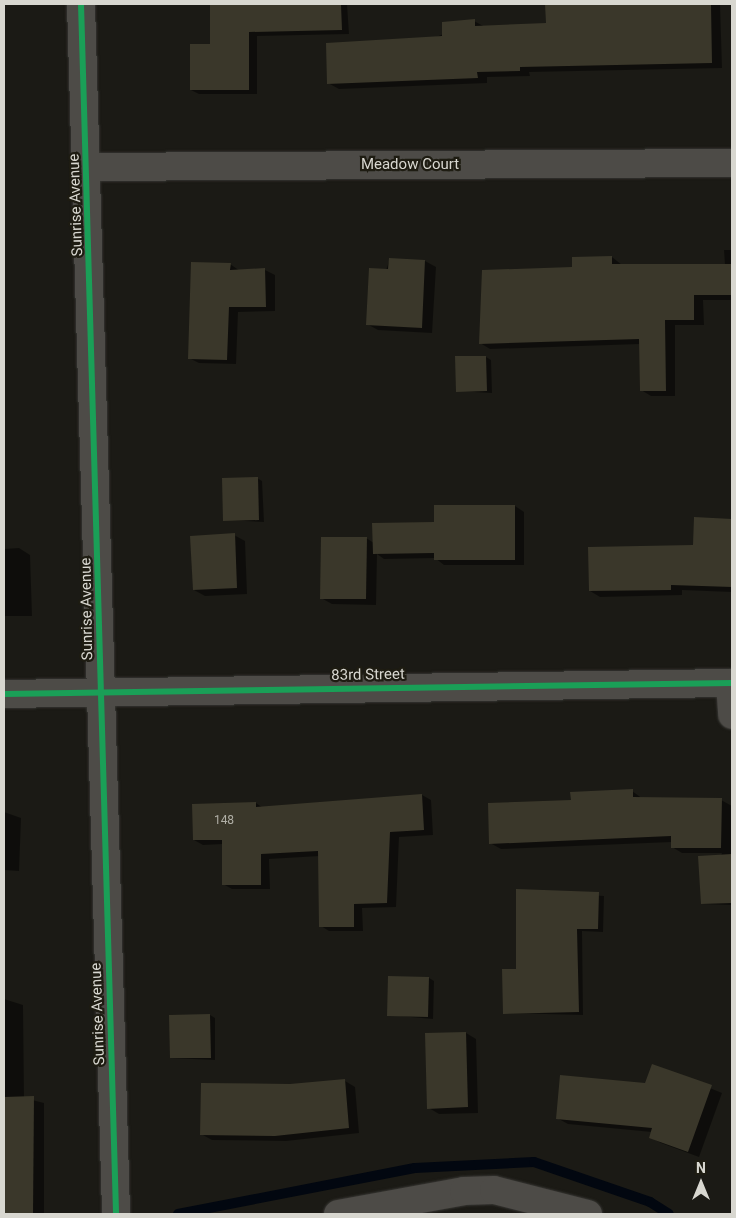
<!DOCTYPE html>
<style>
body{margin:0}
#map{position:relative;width:736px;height:1218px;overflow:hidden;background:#1b1a15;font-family:Roboto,sans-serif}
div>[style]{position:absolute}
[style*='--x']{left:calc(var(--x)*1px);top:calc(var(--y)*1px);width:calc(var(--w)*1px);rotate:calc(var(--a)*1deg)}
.shadow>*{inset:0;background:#0007}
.stream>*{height:10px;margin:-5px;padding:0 5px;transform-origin:5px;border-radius:5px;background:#020710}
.building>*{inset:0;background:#3a372a}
.roads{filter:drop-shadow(0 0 1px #373633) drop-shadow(0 0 1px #373633)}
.minor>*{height:28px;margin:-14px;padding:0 14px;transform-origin:14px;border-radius:14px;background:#4d4b47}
.cycleway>*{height:6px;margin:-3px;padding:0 3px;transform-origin:3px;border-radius:3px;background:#1a9f57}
span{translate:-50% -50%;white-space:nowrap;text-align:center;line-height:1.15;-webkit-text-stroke:4.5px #1e1c12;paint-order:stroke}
.number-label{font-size:12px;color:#b0afa6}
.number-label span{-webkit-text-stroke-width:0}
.street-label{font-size:15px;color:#d8d7d0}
.frame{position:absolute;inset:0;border:5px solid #d8d7d0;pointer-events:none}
.north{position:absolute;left:676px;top:1158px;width:50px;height:50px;-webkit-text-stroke:4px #1e1c12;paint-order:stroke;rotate:0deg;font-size:14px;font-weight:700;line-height:20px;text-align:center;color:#d8d7d0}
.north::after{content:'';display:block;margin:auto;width:18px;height:22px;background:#d8d7d0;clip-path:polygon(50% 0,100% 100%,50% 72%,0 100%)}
</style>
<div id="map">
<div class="shadow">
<div style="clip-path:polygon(211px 4px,347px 4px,349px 34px,257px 36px,257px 94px,199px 94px,191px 90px,211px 46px)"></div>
<div style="clip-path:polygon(547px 4px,720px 4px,722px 68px,529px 72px,530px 76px,487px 77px,487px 83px,339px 89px,328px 83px,474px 21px,485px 27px,547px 25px)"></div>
<div style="clip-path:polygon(724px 250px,732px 250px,732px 300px,703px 300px,704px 325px,675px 325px,675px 396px,651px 396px,641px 390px,640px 344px,490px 349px,480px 343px,573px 268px,612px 257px,622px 265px,725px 265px)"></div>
<div style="clip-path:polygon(390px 259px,425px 261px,436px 267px,432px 333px,378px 330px,367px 324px)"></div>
<div style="clip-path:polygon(230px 264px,240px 271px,265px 270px,275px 275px,275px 311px,238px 312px,236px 364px,199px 363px,189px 358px)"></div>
<div style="clip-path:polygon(486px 357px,491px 360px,492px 393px,457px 391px)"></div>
<div style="clip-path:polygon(257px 478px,262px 481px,264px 522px,224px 520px)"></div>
<div style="clip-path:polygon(515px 506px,524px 512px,524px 565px,444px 565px,435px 558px,384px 559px,377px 554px,376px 605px,332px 604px,321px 598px,366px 538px,374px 543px,435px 524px)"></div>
<div style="clip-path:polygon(695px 519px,732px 520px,732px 592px,682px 590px,682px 595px,600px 597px,590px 591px,694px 546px)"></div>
<div style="clip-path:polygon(234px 535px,245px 541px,247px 594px,205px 596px,194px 590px)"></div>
<div style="clip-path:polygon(19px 548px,30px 555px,32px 616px,4px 616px,4px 549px)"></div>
<div style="clip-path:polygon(632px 791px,643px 799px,721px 800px,732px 806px,732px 905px,702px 904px,722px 853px,682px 853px,672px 847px,672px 842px,501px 849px,490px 843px,572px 801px)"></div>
<div style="clip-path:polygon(422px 795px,431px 800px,433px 835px,399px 837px,396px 907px,362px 908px,363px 931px,329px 931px,321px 926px,320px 856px,269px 859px,270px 889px,232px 889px,223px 884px,223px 844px,203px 845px,194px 840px,256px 803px,263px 808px)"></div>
<div style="clip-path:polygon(4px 812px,21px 818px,19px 871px,4px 870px)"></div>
<div style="clip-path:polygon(517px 891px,604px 896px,603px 932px,582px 931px,583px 1015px,504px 1013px,517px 970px)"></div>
<div style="clip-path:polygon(429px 978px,434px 981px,433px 1019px,389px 1015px)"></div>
<div style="clip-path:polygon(4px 999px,23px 1005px,24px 1098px,44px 1103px,44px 1214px,4px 1214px)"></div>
<div style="clip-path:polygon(210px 1015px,215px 1018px,215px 1060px,171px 1058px)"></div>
<div style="clip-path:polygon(466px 1033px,476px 1039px,478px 1113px,439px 1114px,429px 1108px)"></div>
<div style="clip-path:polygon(653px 1065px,722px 1093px,699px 1157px,661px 1143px,650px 1137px,652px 1132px,568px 1124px,557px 1118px,646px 1084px)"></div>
<div style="clip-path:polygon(345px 1081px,355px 1087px,359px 1133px,286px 1141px,212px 1140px,201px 1134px,290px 1086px)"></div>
</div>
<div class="stream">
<div style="--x:178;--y:1214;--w:241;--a:-11"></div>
<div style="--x:415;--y:1168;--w:119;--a:-2.9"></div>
<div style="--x:534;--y:1162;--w:123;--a:19"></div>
<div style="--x:650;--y:1202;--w:22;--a:32"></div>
</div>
<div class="building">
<div style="clip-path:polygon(210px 4px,341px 4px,342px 30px,249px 32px,249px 90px,190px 90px,190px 44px,210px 44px)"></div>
<div style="clip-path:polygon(545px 4px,711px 4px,712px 63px,520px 67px,520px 71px,477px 72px,478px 78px,327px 84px,326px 43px,442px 36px,442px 22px,475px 19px,475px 26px,546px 23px)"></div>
<div style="clip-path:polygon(612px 256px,612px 264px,732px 264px,732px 295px,694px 295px,694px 320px,665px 320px,666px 391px,640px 391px,639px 339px,479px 344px,482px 270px,572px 267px,572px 257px)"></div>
<div style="clip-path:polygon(389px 258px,425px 260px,422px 328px,366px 325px,369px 268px,388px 269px)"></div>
<div style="clip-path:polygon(191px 262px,231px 263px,230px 270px,265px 268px,266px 307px,229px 307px,227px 360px,188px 359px)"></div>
<div style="clip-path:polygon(455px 356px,486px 356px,487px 391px,456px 392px)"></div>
<div style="clip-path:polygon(258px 477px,259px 520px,223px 521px,222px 478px)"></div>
<div style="clip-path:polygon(434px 505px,515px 505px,515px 560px,434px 560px,434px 553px,373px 554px,372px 523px,434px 522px)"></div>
<div style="clip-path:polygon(694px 517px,732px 519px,732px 587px,671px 585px,671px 590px,589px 591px,588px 547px,693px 545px)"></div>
<div style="clip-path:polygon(235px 533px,237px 588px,193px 590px,190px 536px)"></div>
<div style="clip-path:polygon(321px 537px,367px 537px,366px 599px,320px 599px)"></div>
<div style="clip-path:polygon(633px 789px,633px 797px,722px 798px,721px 848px,671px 848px,671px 836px,489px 844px,488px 803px,571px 800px,570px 792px)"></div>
<div style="clip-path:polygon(422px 794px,424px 830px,390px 832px,387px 903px,354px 904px,354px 927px,319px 927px,318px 851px,261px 854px,261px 885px,222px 885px,222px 840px,193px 840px,192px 804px,256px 802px,256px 807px)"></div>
<div style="clip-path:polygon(732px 854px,732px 903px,701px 904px,698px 856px)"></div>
<div style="clip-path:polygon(516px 889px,599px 892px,598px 929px,577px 929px,579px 1012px,503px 1014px,502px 969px,516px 969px)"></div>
<div style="clip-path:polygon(388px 976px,429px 977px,428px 1017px,387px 1016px)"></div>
<div style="clip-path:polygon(210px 1014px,211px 1058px,170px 1058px,169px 1015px)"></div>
<div style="clip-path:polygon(466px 1032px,468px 1107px,427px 1109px,425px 1033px)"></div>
<div style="clip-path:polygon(652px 1064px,712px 1085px,688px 1152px,649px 1138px,652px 1128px,556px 1119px,560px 1075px,645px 1083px)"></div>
<div style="clip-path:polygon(345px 1079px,349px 1128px,275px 1136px,200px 1135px,201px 1083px,290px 1084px)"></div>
<div style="clip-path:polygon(34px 1096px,33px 1214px,4px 1214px,4px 1097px)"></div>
</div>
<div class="roads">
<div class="minor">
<div style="--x:81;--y:4;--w:1211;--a:88.34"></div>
<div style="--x:88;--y:167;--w:644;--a:-0.36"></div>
<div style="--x:730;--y:683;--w:32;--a:86"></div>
<div style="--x:4;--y:694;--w:728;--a:-0.87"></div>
<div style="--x:338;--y:1214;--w:128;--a:-10.3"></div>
<div style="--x:464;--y:1191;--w:30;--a:-2"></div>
<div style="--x:494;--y:1190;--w:97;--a:14.3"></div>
</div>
</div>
<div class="cycleway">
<div style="--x:81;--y:4;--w:1211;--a:88.34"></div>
<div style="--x:4;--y:694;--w:728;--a:-0.87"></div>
</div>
<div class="number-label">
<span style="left:224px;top:821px">148</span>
</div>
<div class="street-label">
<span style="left:410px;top:165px">Meadow Court</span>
<span style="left:76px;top:205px;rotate:-92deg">Sunrise Avenue</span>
<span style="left:87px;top:609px;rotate:-91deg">Sunrise Avenue</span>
<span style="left:368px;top:675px;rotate:-1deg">83rd Street</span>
<span style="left:98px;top:1014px;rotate:-92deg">Sunrise Avenue</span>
</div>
<div class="frame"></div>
<div class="north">N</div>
</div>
